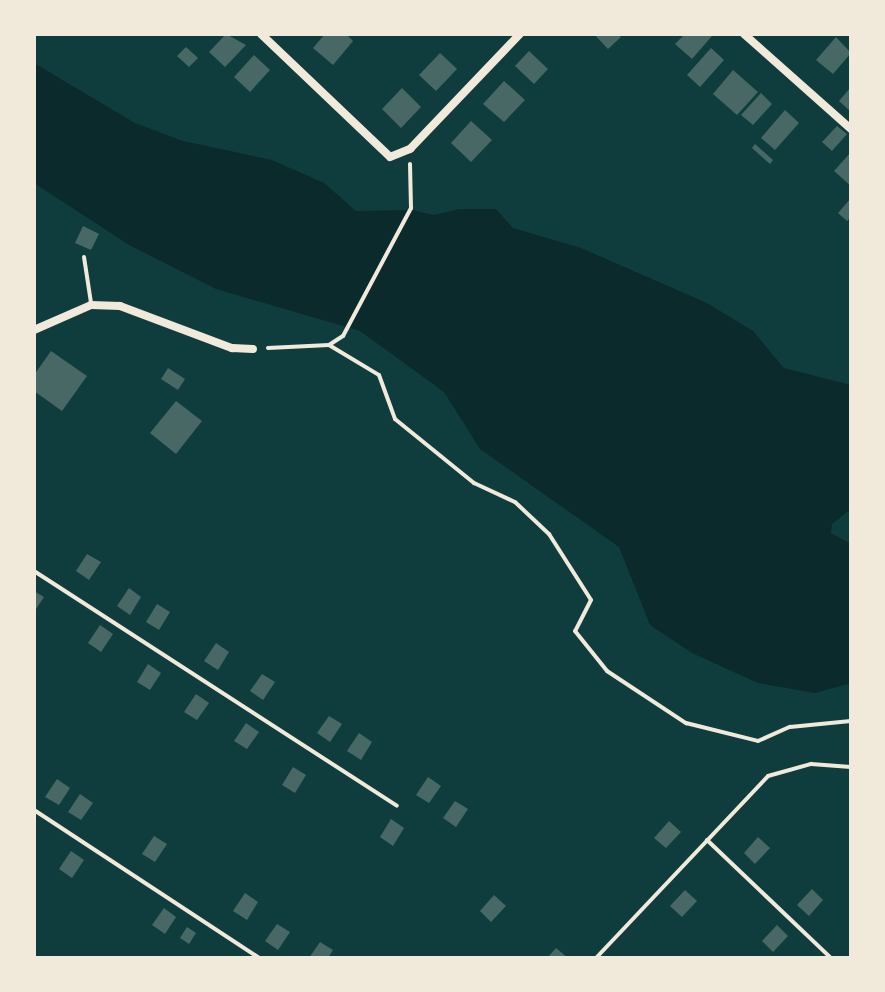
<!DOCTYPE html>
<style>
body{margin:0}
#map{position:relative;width:885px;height:992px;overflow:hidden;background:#0f3d3e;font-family:Roboto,sans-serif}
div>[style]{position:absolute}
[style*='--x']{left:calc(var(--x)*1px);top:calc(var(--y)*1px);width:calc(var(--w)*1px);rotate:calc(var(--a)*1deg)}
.water>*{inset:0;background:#0a2a2b}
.building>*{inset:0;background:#486865}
.path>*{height:4px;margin:-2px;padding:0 2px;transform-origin:2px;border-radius:2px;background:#f1e9da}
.service>*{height:4px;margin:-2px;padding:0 2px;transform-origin:2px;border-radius:2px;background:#f1e9da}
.minor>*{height:8px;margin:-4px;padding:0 4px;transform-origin:4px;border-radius:4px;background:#f1e9da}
span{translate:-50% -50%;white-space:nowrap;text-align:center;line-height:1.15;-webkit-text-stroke:8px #f1e9da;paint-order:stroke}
.frame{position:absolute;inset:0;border:36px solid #f1e9da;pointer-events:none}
</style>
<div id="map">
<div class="water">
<div style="clip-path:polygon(34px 63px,135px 123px,183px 141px,272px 160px,324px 183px,356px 211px,412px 210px,434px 215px,459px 209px,496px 209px,513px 228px,581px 248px,707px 303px,753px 331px,784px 368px,851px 385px,851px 509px,832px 524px,831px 533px,851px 544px,851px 683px,815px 693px,758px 683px,692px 653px,650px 625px,619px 547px,480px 449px,444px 392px,360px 331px,216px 289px,129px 245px,34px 183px)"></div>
</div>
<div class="building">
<div style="clip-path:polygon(226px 34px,246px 45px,225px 67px,209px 52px)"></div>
<div style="clip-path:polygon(325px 34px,346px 34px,353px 41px,333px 65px,313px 48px)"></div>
<div style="clip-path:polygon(594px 34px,618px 34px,621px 37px,608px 49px)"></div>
<div style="clip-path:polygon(685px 34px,709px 34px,712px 36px,692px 59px,675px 44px)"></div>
<div style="clip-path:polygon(836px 37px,851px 53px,833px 74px,816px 60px)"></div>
<div style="clip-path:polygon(186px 47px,198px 58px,189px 67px,177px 56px)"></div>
<div style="clip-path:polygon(711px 48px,724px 60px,700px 87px,687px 75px)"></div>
<div style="clip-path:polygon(529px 51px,548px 69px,534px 84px,515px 66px)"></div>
<div style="clip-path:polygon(440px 53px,457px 69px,436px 91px,419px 75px)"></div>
<div style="clip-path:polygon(254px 55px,270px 70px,250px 92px,234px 77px)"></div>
<div style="clip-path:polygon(733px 70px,758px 92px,737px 115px,713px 94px)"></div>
<div style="clip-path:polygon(504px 81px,525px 100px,504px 122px,483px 104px)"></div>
<div style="clip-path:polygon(851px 87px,851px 112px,839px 101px)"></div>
<div style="clip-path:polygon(402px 88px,421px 107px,401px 128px,382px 109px)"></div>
<div style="clip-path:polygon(761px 93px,772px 104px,753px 125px,741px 115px)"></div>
<div style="clip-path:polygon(785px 110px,799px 123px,775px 150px,761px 138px)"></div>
<div style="clip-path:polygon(471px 121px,492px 140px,471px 162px,451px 143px)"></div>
<div style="clip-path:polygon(837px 126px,847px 134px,832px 151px,822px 142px)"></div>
<div style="clip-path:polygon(755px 144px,773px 160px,770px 164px,752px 148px)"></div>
<div style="clip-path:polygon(851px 152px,851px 186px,834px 171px)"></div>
<div style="clip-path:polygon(851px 198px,851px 217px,847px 221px,838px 213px)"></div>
<div style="clip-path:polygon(83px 226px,99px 234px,91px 250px,75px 243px)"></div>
<div style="clip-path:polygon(51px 351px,87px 376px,62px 411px,34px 391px,34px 375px)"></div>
<div style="clip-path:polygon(168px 368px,185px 379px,178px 390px,161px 379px)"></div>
<div style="clip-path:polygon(176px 401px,202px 421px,176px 454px,150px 433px)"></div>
<div style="clip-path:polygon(87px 554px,101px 562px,89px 580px,76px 571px)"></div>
<div style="clip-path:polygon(129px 588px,141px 597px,130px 615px,117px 606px)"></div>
<div style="clip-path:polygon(34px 591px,44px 597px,34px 612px)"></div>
<div style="clip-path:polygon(157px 604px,170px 612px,159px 630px,146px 622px)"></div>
<div style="clip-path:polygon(100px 625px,113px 634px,101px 652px,88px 643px)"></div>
<div style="clip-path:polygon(216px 643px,229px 652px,218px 670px,204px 661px)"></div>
<div style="clip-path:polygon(148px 664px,161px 673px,150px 690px,137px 682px)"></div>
<div style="clip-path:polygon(262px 674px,275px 682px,263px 700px,250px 691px)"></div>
<div style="clip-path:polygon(196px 694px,209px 703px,197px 720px,184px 712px)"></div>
<div style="clip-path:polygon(329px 716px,342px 724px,330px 742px,317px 733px)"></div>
<div style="clip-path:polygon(246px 723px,259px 732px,247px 749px,234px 741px)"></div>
<div style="clip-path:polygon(359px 733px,372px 742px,361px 760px,347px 751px)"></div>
<div style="clip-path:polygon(293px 767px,306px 775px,295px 793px,282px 785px)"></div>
<div style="clip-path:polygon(428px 777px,441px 786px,429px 803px,416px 795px)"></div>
<div style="clip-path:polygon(57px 779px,70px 788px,59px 805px,45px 797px)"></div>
<div style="clip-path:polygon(80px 794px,93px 803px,81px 820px,68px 812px)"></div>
<div style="clip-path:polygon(455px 801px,468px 809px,456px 827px,443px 818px)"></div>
<div style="clip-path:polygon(391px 819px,404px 828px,393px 846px,380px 837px)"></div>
<div style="clip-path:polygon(669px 821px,681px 832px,666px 848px,654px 838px)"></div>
<div style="clip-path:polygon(154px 836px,167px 844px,155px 862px,142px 854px)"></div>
<div style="clip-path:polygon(758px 837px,770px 848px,755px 864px,744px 853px)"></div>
<div style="clip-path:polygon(71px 851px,84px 860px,72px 878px,59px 869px)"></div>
<div style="clip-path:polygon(812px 889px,823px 900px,809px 916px,797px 905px)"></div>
<div style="clip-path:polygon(685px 890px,697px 901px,682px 917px,670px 906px)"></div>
<div style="clip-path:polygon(245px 893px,258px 902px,247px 920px,233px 911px)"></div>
<div style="clip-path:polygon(494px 895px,506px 906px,491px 922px,480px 911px)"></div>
<div style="clip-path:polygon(164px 908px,176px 917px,165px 934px,152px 925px)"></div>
<div style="clip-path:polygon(277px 924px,290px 932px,278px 950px,265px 941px)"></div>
<div style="clip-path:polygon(777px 925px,788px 936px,773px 952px,762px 941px)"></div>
<div style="clip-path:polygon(187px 927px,196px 933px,189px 944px,180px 938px)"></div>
<div style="clip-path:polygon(320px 942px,333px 950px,328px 958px,309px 958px)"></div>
<div style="clip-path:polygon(556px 948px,568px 958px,547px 958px)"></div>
</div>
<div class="path">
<div style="--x:329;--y:345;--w:58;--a:31"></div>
<div style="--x:379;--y:375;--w:47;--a:70"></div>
<div style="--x:395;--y:419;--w:102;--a:39"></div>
<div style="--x:474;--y:483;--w:45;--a:24.9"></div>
<div style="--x:515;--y:502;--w:47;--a:43.3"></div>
<div style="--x:549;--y:534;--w:78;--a:57.5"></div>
<div style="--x:591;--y:600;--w:35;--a:117"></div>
<div style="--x:575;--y:631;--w:51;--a:51.3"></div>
<div style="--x:607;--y:671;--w:95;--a:33.4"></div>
<div style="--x:686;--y:723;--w:74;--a:14"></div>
<div style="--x:758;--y:741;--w:35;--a:-24"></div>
<div style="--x:790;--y:727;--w:61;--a:-5.6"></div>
<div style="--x:268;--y:348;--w:61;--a:-2.8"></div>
<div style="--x:329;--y:345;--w:17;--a:-33"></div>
<div style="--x:343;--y:336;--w:145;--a:-62"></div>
<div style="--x:411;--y:208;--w:44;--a:-91.3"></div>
</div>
<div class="service">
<div style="--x:84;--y:257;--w:47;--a:81.3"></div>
<div style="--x:34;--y:571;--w:432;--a:32.9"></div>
<div style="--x:34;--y:810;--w:269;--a:33.3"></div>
<div style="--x:707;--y:840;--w:171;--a:43.6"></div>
<div style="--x:596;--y:958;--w:250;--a:-46.6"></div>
<div style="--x:768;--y:776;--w:45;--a:-15.6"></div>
<div style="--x:811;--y:764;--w:40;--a:4.3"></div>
</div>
<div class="minor">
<div style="--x:261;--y:34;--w:178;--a:43.6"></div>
<div style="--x:390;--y:157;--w:22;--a:-22"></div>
<div style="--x:410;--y:149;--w:159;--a:-46.3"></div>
<div style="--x:744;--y:34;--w:143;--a:41.6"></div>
<div style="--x:34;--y:330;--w:62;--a:-23.7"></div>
<div style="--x:91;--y:305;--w:29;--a:2"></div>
<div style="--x:120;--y:306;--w:120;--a:20.6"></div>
<div style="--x:232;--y:348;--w:21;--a:3"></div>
</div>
<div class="frame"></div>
</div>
